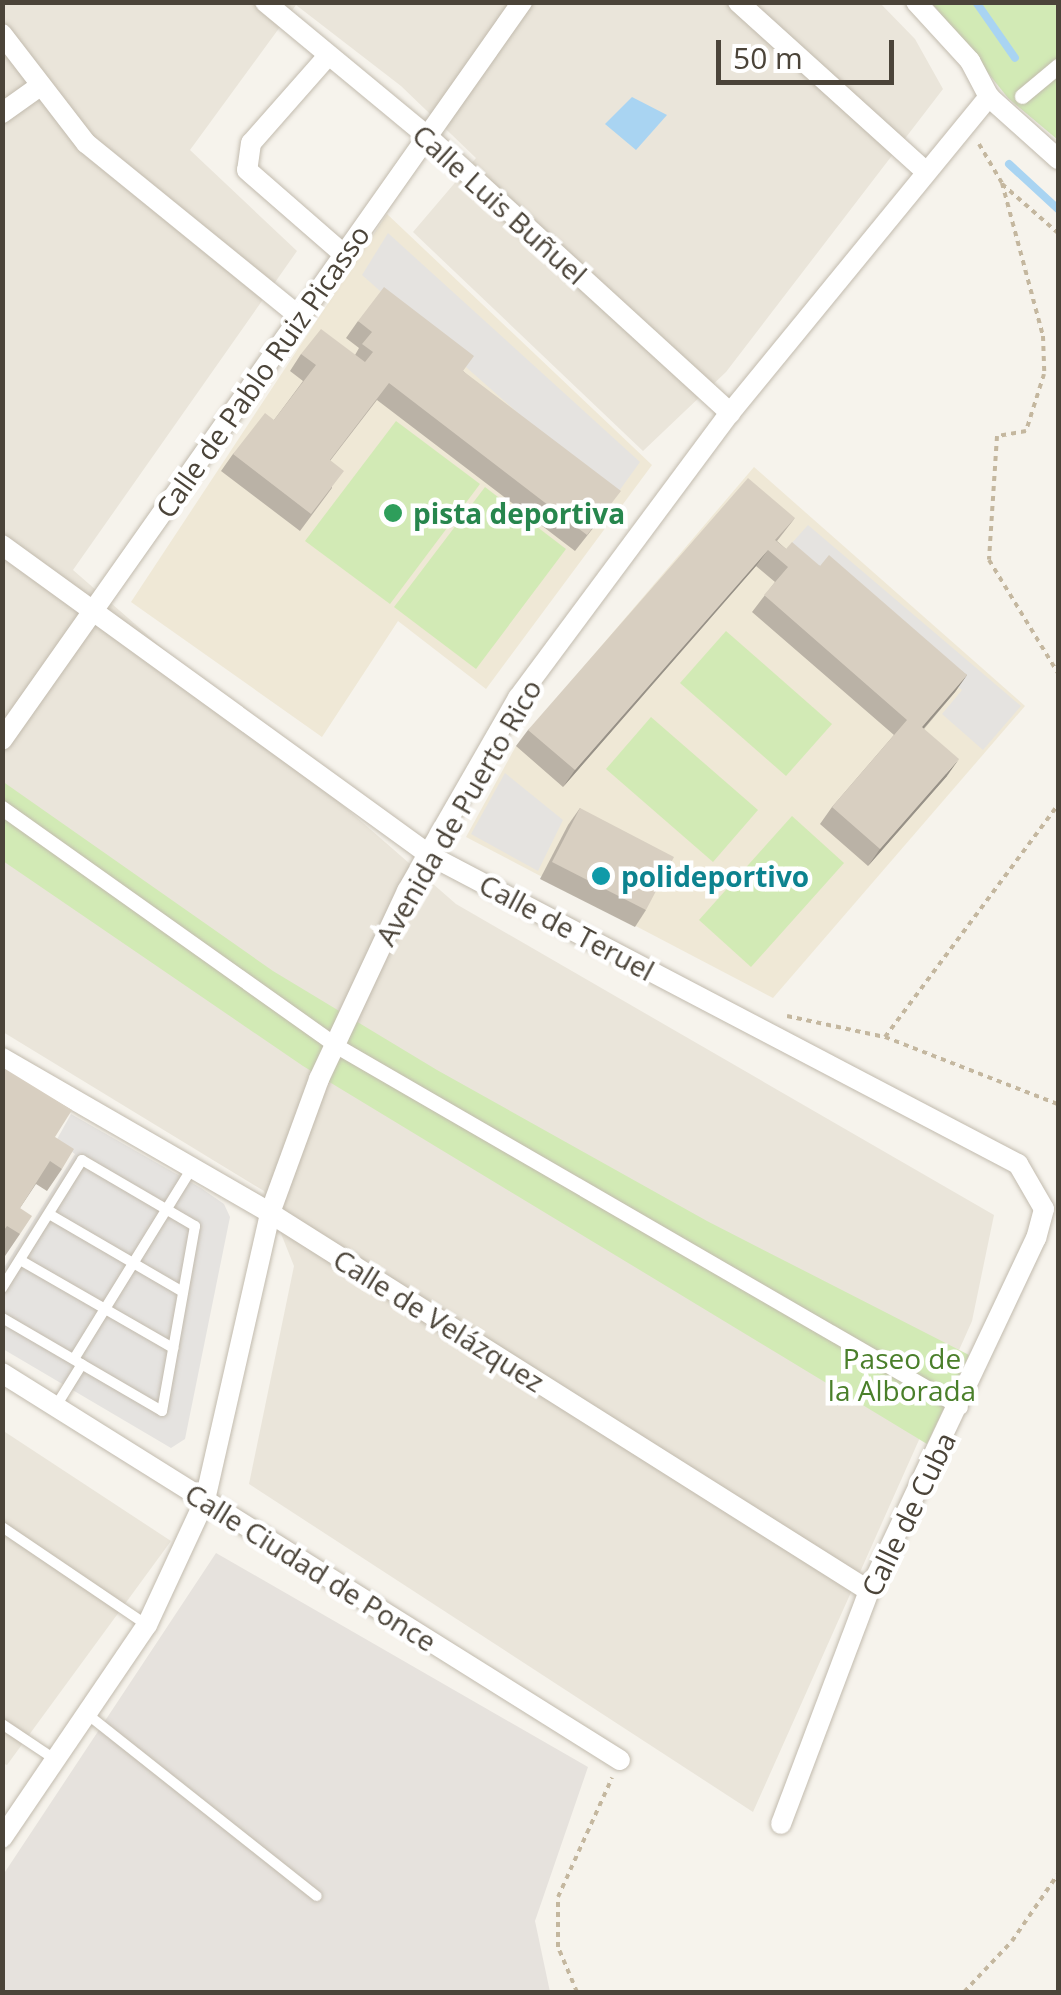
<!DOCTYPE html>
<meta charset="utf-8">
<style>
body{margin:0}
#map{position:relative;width:1061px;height:1995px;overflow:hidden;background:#f6f3ec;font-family:"Open Sans",sans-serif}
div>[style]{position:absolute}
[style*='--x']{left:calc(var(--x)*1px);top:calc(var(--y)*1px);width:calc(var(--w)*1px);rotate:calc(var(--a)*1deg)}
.residential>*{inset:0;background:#eae5da}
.industrial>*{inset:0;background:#e6e2dd}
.education>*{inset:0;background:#efe8d6}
.green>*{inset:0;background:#d2eab5}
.parking>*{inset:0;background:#e5e3e0}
.water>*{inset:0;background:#a9d4f2}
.stream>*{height:8px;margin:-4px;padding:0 4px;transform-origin:4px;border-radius:4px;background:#a9d4f2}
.path>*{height:4px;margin-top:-2px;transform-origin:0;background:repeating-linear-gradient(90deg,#c4b79f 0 5px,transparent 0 10px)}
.roads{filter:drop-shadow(0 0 2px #c2bbae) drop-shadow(0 0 2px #c2bbae)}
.service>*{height:10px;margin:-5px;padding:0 5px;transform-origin:5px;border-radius:5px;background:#fff}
.pedestrian>*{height:15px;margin:-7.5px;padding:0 7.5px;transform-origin:7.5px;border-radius:7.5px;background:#fff}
.minor>*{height:20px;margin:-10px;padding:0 10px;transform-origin:10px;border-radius:10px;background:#fff}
.wall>*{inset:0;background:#bab2a6}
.shaded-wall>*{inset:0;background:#979187}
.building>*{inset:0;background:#d8cfc1}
.dots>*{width:28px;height:28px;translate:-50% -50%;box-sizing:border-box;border:5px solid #fff;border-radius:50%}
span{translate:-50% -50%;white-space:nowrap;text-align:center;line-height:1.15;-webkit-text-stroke:9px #fff;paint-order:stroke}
.street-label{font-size:28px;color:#4b4439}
.leisure-label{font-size:28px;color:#27864d;font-weight:700}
.left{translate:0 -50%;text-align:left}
.culture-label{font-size:28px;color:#0d838f;font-weight:700}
.park-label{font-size:28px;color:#4a7f2a}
.frame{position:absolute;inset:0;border:5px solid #4b4439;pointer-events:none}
.scale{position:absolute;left:716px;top:40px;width:178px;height:45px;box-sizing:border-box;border:5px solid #4b4439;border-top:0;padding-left:12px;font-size:30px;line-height:35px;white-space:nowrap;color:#4b4439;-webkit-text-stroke:8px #fff;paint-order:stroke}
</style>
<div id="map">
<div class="residential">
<div style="clip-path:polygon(2px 3px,880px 3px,915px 39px,943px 89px,726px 372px,643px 451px,413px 232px,476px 158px,401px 86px,296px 5px,190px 150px,297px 251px,73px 570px,456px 904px,994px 1215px,972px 1321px,753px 1812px,249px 1484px,294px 1266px,264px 1191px,3px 1032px)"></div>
<div style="clip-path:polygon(2px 1430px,171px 1541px,7px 1765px,2px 1763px)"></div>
</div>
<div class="industrial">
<div style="clip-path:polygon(216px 1553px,588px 1767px,535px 1921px,550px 1992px,3px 1992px,3px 1875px)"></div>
</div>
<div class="education">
<div style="clip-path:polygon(387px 214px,652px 465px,486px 689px,398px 621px,322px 737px,131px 602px)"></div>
<div style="clip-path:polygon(754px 467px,1025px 706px,773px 998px,466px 837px,516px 746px)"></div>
</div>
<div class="green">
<div style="clip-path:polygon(932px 3px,1058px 3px,1058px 140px,1008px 98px)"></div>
<div style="clip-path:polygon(396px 421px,480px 484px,390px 604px,305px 541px)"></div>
<div style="clip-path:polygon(485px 487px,566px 549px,476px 669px,394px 607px)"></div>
<div style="clip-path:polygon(726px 631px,832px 724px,786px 776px,680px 683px)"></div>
<div style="clip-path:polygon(651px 717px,758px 810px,713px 862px,606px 769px)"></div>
<div style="clip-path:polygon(2px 781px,273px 971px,437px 1070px,707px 1221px,969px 1355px,927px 1444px,303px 1066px,3px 861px)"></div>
<div style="clip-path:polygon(792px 816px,844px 863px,751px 967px,699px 920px)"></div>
</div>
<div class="parking">
<div style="clip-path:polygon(388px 233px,640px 462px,614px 498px,362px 275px)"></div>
<div style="clip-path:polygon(808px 525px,1021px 706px,983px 750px,942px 714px,962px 690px,791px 544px)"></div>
<div style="clip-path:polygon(505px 773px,563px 820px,538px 871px,471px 834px)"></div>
<div style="clip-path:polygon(71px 1114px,201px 1188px,224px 1204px,230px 1217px,185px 1439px,171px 1448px,3px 1349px,2px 1271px,75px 1154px,56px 1141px)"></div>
</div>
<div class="water">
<div style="clip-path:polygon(632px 97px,667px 115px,636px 150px,605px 124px)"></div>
</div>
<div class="stream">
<div style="--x:976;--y:2;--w:68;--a:55.1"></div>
<div style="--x:1009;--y:164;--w:67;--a:42.6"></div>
</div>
<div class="path">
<div style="--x:979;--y:144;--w:45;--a:59.5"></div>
<div style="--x:1002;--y:183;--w:158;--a:75"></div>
<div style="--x:1043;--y:336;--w:38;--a:88"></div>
<div style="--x:1044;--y:374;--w:60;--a:107.5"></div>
<div style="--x:1026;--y:431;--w:29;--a:170"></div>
<div style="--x:997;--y:436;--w:124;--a:93.7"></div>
<div style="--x:989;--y:560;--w:132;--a:58.6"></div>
<div style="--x:1002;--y:184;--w:74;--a:41.2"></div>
<div style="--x:787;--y:1016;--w:100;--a:12.1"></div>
<div style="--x:885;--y:1037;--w:289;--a:-53.3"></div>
<div style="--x:885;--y:1037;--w:186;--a:21.2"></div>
<div style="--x:577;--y:1992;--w:49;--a:-112.9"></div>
<div style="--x:558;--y:1947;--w:50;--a:-90"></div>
<div style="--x:558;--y:1897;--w:131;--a:-65.6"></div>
<div style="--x:964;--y:1992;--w:70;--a:-46.7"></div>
<div style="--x:1012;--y:1941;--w:81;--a:-55.5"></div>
</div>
<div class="roads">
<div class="service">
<div style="--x:49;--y:1214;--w:155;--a:30.2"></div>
<div style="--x:20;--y:1260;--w:177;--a:29.9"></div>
<div style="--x:2;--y:1288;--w:151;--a:-58"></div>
<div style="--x:82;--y:1160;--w:131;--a:30.3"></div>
<div style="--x:195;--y:1226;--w:188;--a:100.1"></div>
<div style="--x:162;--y:1411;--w:185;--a:-149.8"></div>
<div style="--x:74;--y:1359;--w:225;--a:-58.3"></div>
<div style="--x:56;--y:1406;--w:49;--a:-58.2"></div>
<div style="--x:2;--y:1527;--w:175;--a:34.1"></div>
<div style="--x:87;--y:1714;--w:293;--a:38.4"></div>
<div style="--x:2;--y:1724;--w:65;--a:33.7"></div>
</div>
<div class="pedestrian">
<div style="--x:1022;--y:96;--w:47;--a:-39.8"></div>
<div style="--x:2;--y:808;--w:409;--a:35.4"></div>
<div style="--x:335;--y:1045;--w:722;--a:30.08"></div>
</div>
<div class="minor">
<div style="--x:265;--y:2;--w:210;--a:39.6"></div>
<div style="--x:427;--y:136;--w:411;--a:42.4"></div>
<div style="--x:738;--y:2;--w:252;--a:42.1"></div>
<div style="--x:916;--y:2;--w:80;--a:47.5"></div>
<div style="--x:970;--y:61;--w:41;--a:62.2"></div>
<div style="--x:989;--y:97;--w:93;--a:41.9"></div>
<div style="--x:2;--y:34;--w:138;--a:52.4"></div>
<div style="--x:86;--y:143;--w:273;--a:39.1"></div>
<div style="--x:326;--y:58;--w:113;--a:131.4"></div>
<div style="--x:251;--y:143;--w:27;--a:98"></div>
<div style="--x:247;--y:170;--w:126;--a:41.1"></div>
<div style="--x:2;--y:113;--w:47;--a:-35.4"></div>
<div style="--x:2;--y:545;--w:530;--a:35.94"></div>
<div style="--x:431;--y:856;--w:663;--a:27.69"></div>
<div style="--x:1018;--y:1164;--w:52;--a:60"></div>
<div style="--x:1044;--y:1209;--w:30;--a:105"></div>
<div style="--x:1036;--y:1238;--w:391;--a:115.3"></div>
<div style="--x:869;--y:1591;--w:249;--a:110.7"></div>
<div style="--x:2;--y:740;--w:903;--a:-54.83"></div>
<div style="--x:2;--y:1058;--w:310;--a:30"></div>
<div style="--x:270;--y:1213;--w:708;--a:32.25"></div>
<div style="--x:2;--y:1373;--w:729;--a:32.06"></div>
<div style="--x:2;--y:1838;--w:258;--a:-55.8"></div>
<div style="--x:147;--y:1625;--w:138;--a:-65.1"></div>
<div style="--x:205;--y:1500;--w:294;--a:-77.2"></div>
<div style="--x:270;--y:1213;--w:143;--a:-69.9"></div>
<div style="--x:319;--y:1079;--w:208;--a:-64.9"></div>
<div style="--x:407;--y:891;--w:223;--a:-60.1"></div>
<div style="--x:518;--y:698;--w:355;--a:-53.4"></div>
<div style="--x:730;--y:413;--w:409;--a:-50.7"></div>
</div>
</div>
<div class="wall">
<div style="clip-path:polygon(358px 321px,463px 371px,609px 508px,575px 551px,377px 400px,330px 461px,332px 488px,300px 531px,221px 471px,233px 454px,274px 420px,303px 381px,290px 371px,301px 354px,355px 355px,359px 348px,346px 338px)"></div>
<div style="clip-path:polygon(795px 518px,777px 541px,786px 549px,820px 566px,967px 675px,955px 692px,924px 729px,947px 776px,868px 866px,820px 824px,832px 807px,894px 735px,752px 612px,775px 582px,756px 566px,563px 787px,516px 746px,528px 730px)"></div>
<div style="clip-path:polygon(580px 808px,646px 910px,635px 927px,540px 879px,568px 825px)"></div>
<div style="clip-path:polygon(2px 1067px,55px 1137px,62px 1169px,47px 1191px,36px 1184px,20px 1208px,20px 1234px,5px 1256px,2px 1255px)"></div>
</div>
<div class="shaded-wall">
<div style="clip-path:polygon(768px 550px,756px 566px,563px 787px,575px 770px)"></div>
<div style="clip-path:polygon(967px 675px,955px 692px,910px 744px,922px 727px)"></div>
<div style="clip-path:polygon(959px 759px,947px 776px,868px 866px,880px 849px)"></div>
</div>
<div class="building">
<div style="clip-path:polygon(384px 287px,474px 356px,463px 371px,621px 491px,587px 535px,389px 383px,330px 460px,344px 471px,311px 514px,233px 454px,265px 413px,274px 420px,316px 365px,301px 354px,321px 329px,365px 362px,373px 352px,362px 344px,372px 332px,358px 321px)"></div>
<div style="clip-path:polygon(748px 478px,795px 518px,775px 540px,786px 549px,792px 542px,820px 566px,829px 555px,967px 675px,922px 727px,959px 759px,880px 849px,832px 807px,907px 720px,764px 595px,788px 567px,768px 550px,575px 770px,528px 730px)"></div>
<div style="clip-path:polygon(580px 808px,674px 857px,646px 910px,552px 862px)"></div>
<div style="clip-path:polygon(2px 1067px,72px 1110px,55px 1137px,74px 1149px,62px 1169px,50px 1161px,20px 1208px,32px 1216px,20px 1234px,7px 1226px,2px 1233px)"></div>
</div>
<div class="dots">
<div style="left:393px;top:513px;background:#2e9e5b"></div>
<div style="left:601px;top:876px;background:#0f9aa8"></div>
</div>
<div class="street-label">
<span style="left:500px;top:204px;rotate:42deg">Calle Luis Buñuel</span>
<span style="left:262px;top:371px;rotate:-55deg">Calle de Pablo Ruiz Picasso</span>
<span style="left:458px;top:812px;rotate:-60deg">Avenida de Puerto Rico</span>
<span style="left:567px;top:927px;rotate:28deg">Calle de Teruel</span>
<span style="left:439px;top:1320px;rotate:32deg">Calle de Velázquez</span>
<span style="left:908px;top:1514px;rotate:-64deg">Calle de Cuba</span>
<span style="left:311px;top:1567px;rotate:32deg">Calle Ciudad de Ponce</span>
</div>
<div class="leisure-label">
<span class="left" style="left:413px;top:513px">pista deportiva</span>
</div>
<div class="culture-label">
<span class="left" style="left:621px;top:876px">polideportivo</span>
</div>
<div class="park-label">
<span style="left:902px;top:1374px">Paseo de<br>la Alborada</span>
</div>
<div class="frame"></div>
<div class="scale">50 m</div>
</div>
